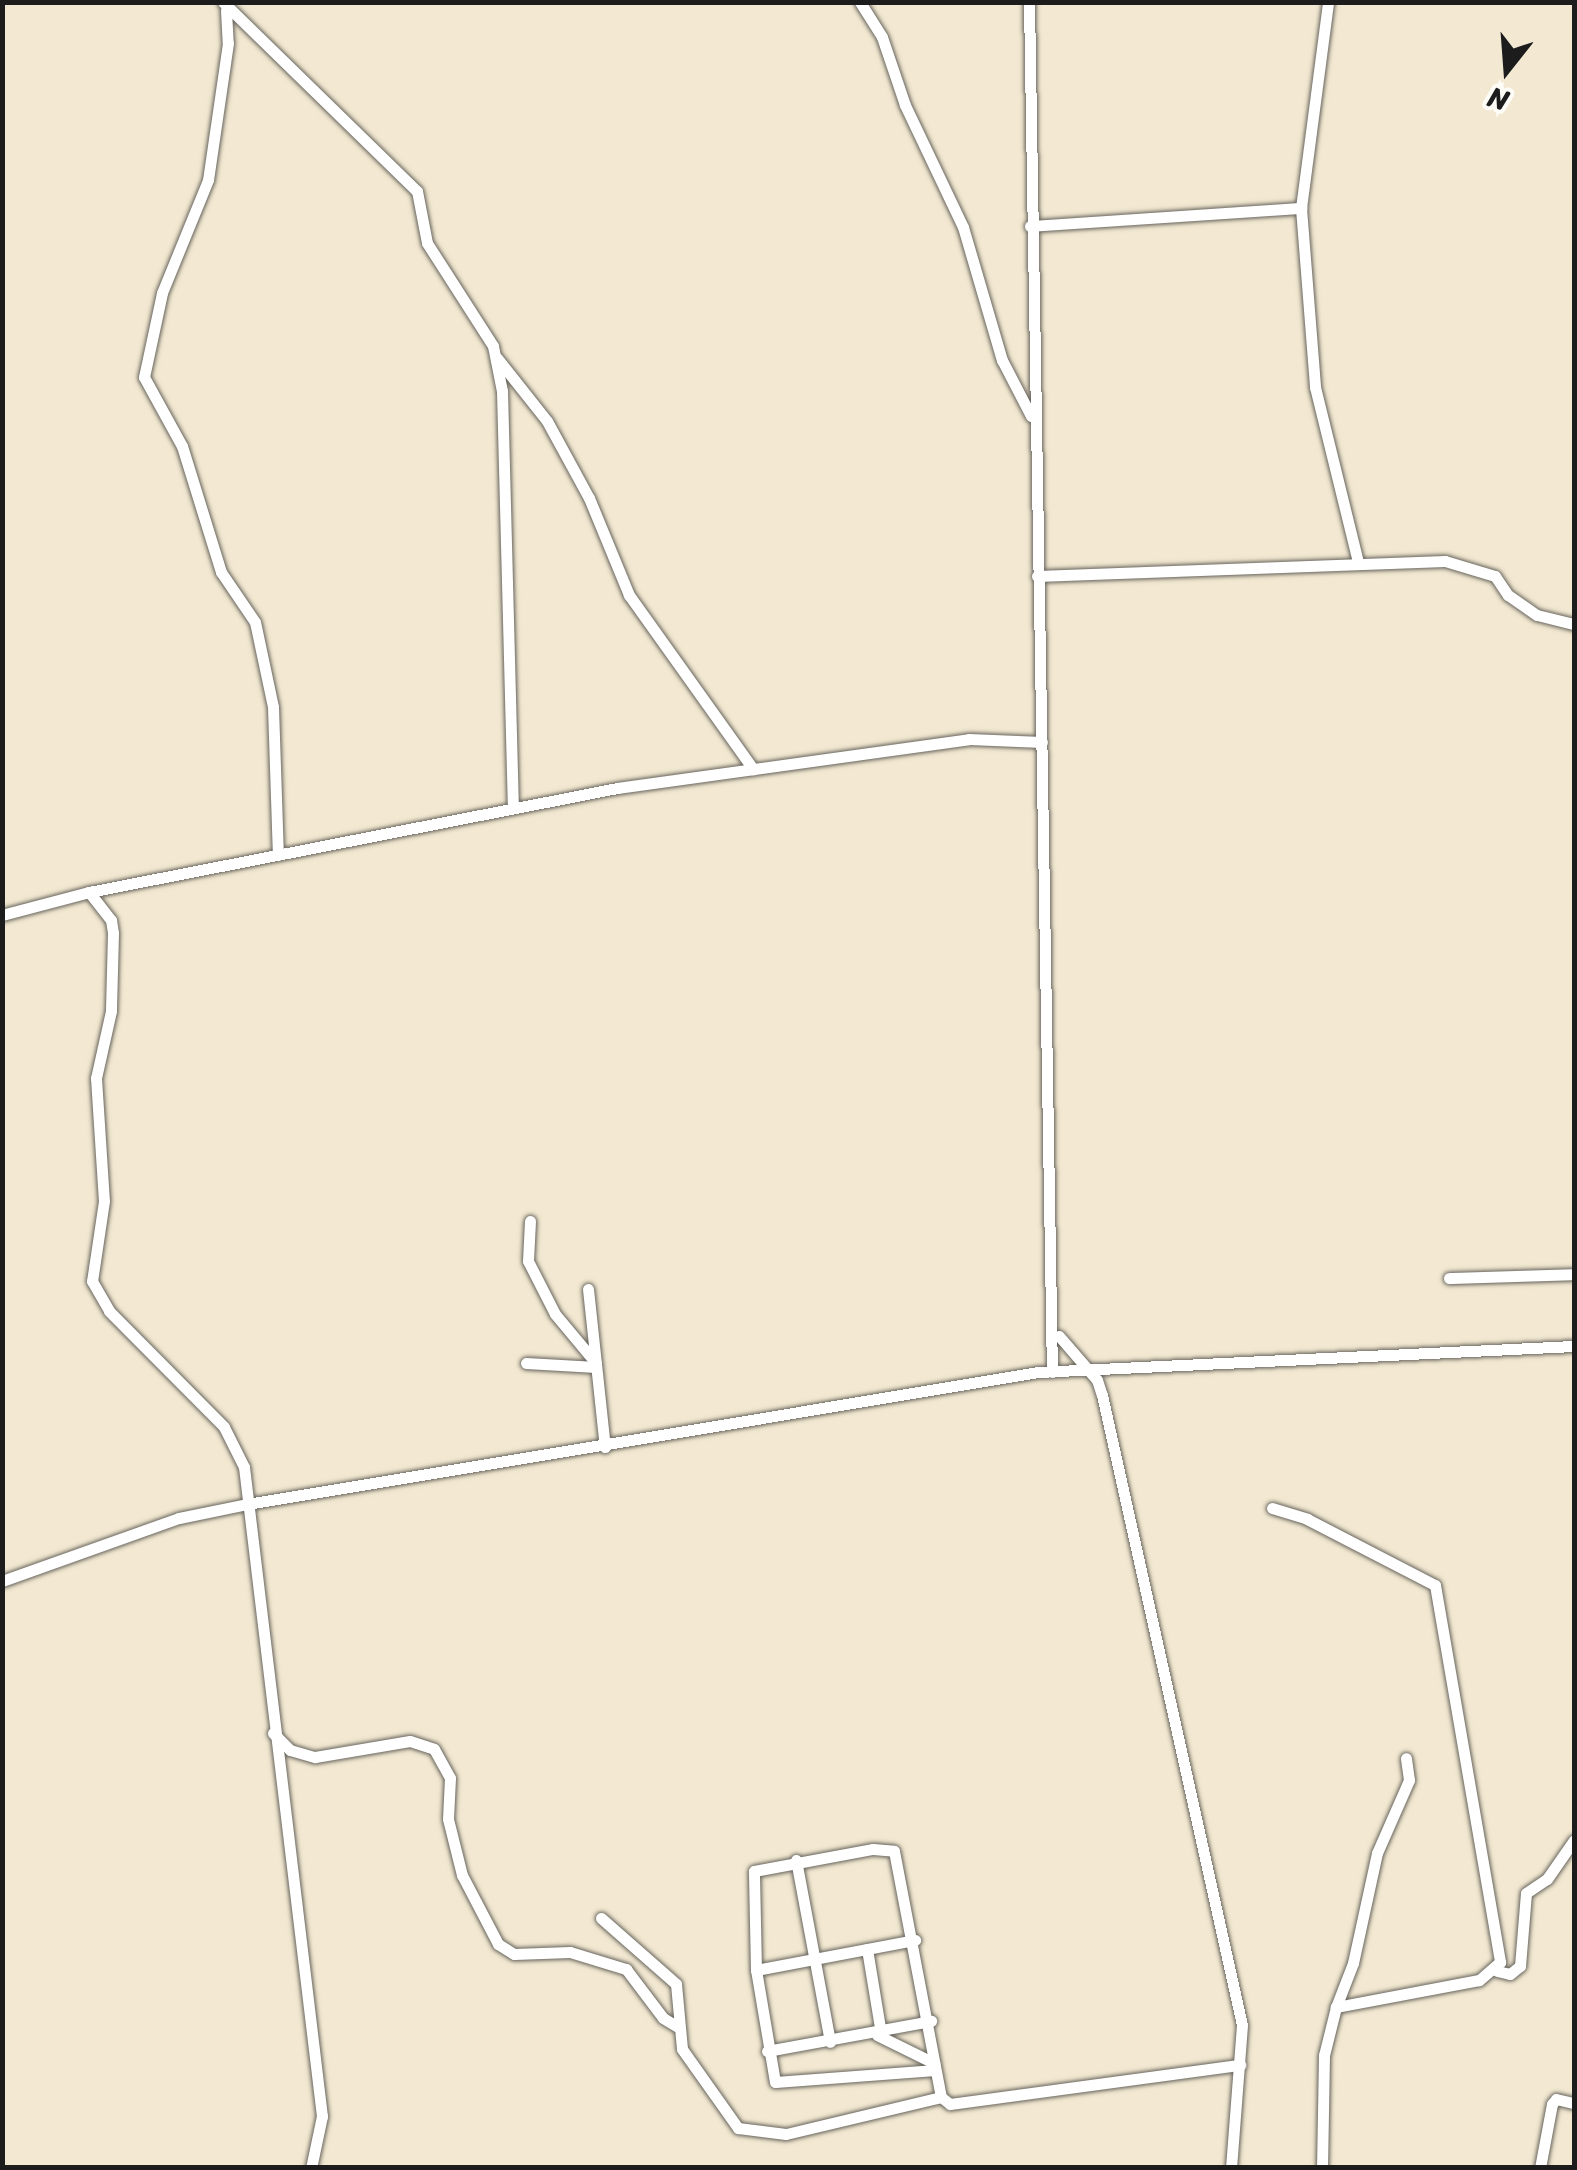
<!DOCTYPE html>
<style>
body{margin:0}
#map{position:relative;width:1577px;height:2170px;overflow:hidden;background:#f3e9d2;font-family:Sriracha,sans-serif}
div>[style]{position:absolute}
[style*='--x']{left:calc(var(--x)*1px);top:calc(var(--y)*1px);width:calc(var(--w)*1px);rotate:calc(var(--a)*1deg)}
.roads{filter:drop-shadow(0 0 2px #67645c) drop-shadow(0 0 2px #67645c)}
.minor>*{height:11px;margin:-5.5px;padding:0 5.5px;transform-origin:5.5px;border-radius:5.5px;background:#fff}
span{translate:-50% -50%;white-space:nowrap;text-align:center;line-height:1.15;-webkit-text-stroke:8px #fdfcf7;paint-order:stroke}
.frame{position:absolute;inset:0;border:5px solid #1c1c1c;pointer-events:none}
.north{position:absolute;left:1457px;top:20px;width:100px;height:100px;-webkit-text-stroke:8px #fdfcf7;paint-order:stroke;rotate:197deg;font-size:28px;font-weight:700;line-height:40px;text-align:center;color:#1c1c1c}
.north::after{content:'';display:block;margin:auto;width:35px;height:45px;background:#1c1c1c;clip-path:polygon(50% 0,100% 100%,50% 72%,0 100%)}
</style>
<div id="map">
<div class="roads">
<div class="minor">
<div style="--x:223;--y:2;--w:271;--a:44.3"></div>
<div style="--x:417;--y:191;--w:53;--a:79.1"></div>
<div style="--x:427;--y:243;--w:122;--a:57.3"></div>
<div style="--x:493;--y:346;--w:46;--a:78.7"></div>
<div style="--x:502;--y:391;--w:414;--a:88.5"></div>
<div style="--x:860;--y:2;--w:41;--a:57.8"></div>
<div style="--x:882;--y:37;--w:72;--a:71.3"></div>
<div style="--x:905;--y:105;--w:135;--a:64.6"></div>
<div style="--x:963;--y:227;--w:139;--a:73.7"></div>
<div style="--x:1002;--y:360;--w:63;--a:62.6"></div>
<div style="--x:1029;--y:2;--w:1370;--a:89.04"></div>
<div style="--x:226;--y:10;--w:33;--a:87"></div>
<div style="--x:228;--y:43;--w:138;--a:98.3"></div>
<div style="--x:208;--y:180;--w:122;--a:112.2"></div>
<div style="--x:162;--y:293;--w:86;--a:102.1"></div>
<div style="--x:144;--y:377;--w:79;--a:61.2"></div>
<div style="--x:182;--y:446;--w:132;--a:72.8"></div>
<div style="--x:221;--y:572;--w:60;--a:55.8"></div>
<div style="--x:255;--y:622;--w:87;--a:78"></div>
<div style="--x:273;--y:707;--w:148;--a:88.1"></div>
<div style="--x:1301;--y:208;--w:180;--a:85.5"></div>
<div style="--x:1315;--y:387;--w:180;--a:76.2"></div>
<div style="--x:1030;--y:226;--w:272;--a:-3.8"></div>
<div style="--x:1301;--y:208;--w:208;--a:-82.5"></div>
<div style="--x:497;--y:358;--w:80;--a:51.6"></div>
<div style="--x:547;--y:421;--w:88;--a:61.4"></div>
<div style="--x:589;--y:498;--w:105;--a:67.6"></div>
<div style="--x:629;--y:595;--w:214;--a:54.5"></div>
<div style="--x:1037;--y:576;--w:408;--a:-2.1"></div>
<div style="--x:1445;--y:561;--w:52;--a:16.7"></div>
<div style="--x:1495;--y:576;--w:23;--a:56"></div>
<div style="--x:1508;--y:595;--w:35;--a:35"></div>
<div style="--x:1537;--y:615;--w:38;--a:14"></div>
<div style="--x:89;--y:892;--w:36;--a:52"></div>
<div style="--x:111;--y:920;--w:13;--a:81"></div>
<div style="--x:113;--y:933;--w:78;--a:91.5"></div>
<div style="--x:111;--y:1011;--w:69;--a:102.6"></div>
<div style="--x:96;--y:1078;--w:123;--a:86.3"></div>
<div style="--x:104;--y:1201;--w:81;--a:98.5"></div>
<div style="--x:92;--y:1281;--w:34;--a:60"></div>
<div style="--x:109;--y:1311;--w:163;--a:45.2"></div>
<div style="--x:224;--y:1427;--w:45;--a:63.4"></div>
<div style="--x:244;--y:1467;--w:654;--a:83.15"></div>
<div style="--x:322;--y:2116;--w:53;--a:101.9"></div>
<div style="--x:2;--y:915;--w:90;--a:-14.8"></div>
<div style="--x:89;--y:892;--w:538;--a:-11.14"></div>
<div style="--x:617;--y:788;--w:355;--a:-7.9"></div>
<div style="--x:969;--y:739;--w:73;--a:2.4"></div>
<div style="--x:530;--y:1221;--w:40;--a:92.9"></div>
<div style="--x:528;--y:1261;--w:59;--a:63"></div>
<div style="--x:555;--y:1314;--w:64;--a:50.1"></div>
<div style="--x:1449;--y:1278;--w:125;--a:-1.8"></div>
<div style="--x:588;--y:1289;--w:159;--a:83.9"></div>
<div style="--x:1059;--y:1336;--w:58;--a:49.2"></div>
<div style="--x:1097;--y:1380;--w:16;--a:72"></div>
<div style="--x:1102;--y:1395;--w:645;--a:77.47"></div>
<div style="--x:1242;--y:2025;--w:143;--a:94.4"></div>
<div style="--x:526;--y:1363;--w:70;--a:3.3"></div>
<div style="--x:1272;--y:1508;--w:37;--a:17"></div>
<div style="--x:1307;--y:1519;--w:144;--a:27.3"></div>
<div style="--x:1435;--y:1585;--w:383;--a:80.2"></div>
<div style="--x:1500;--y:1962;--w:28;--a:139"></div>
<div style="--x:1479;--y:1980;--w:146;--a:169.3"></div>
<div style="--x:1336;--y:2007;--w:49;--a:104"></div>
<div style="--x:1324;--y:2055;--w:113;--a:91"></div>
<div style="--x:2;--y:1581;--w:188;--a:-19.6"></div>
<div style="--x:179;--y:1518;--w:69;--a:-11.6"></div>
<div style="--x:247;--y:1504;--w:802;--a:-9.47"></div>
<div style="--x:1038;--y:1372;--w:537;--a:-2.78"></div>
<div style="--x:273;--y:1733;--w:24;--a:45"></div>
<div style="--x:290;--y:1750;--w:26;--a:16"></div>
<div style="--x:315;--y:1757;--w:96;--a:-9.6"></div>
<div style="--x:410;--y:1741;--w:25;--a:18"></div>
<div style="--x:434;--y:1749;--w:33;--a:61"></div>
<div style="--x:450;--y:1778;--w:41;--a:92.8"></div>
<div style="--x:448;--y:1819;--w:58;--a:76"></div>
<div style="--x:462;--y:1875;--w:78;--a:62.4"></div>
<div style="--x:498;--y:1944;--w:19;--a:32"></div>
<div style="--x:514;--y:1954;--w:56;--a:-2"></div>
<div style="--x:570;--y:1952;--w:59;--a:16.9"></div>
<div style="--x:626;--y:1969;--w:61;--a:52.9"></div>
<div style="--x:663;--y:2018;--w:17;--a:31"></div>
<div style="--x:796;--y:1860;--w:185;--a:79.4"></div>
<div style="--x:601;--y:1918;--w:100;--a:41.3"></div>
<div style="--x:676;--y:1984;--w:65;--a:84.7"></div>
<div style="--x:682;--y:2049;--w:97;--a:54.7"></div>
<div style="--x:738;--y:2128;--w:48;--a:7.1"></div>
<div style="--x:786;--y:2134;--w:159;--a:-13.4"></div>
<div style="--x:867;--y:1949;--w:86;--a:80.6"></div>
<div style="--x:756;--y:1970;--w:162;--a:-10.7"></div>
<div style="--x:1497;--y:1971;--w:13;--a:13"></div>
<div style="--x:1510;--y:1974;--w:13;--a:-39"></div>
<div style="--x:1520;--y:1966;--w:73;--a:-85.3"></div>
<div style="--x:1526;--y:1893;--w:25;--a:-34"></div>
<div style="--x:1547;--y:1879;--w:47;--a:-55.3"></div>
<div style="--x:1336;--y:2007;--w:47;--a:-68.9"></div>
<div style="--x:1353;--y:1963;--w:113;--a:-77.7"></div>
<div style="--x:1377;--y:1853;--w:80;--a:-66.3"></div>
<div style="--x:1409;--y:1780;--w:22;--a:-98"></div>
<div style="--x:877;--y:2035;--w:64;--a:26.2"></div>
<div style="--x:767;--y:2051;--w:167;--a:-10.4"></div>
<div style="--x:935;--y:2070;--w:160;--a:175.7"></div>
<div style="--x:775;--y:2082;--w:114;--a:-99.6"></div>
<div style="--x:756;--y:1970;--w:99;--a:-91.2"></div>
<div style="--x:754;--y:1871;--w:121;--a:-10.5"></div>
<div style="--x:873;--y:1849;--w:21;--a:5"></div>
<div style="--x:894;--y:1851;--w:250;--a:79.2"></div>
<div style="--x:941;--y:2097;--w:11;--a:38"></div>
<div style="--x:950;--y:2104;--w:293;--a:-7.7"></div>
<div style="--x:1540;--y:2168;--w:65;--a:-79.4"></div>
<div style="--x:1552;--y:2104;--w:6;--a:-51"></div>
<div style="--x:1556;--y:2099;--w:18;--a:13"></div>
</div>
</div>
<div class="frame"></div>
<div class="north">N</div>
</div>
